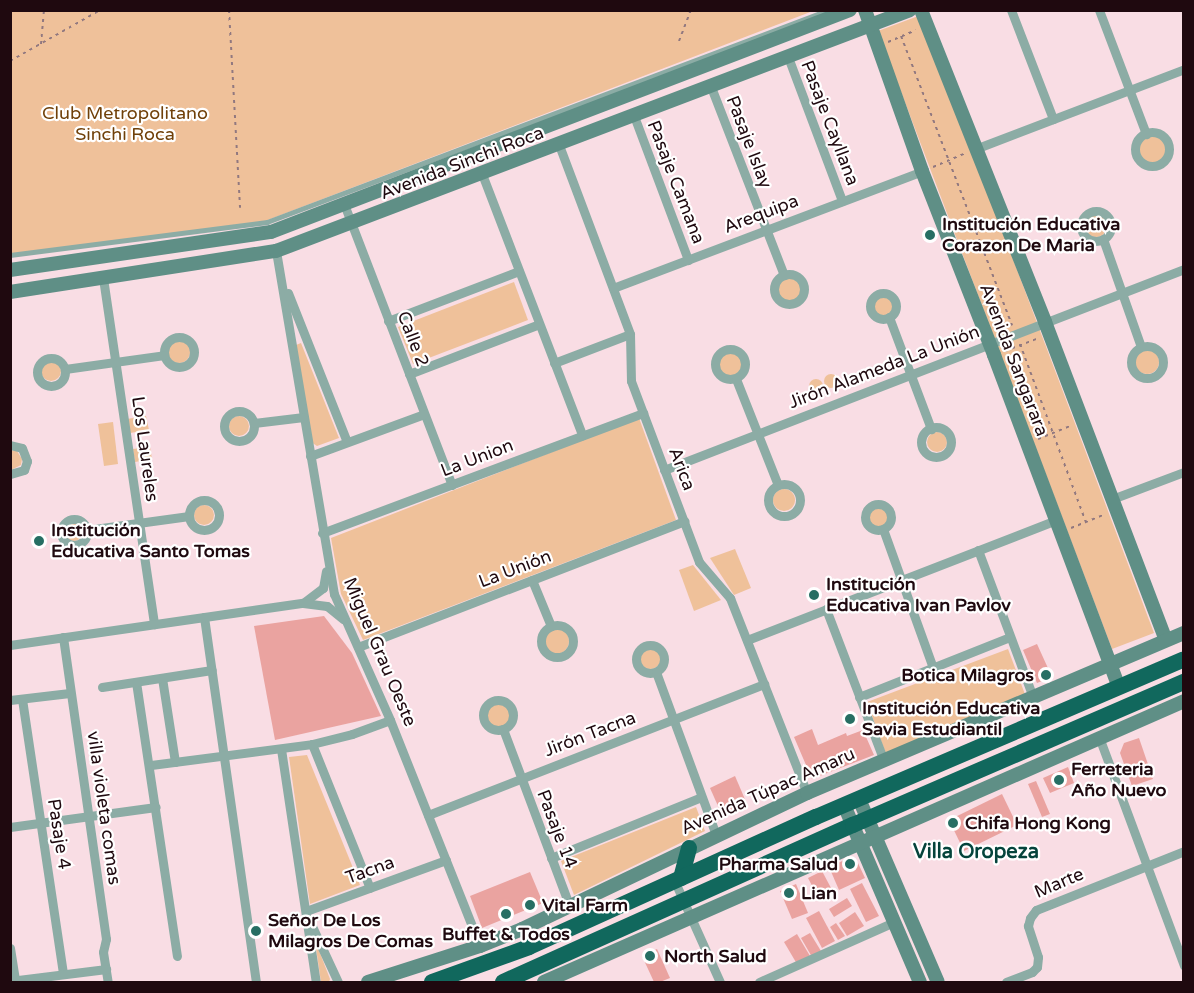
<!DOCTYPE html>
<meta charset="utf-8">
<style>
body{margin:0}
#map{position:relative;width:1194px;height:993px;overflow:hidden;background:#f9dde4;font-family:"Varela Round",sans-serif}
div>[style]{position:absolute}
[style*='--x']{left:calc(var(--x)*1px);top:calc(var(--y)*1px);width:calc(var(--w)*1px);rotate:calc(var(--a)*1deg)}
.green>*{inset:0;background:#efc19a}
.round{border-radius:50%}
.building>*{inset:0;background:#eaa3a0}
.path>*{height:2px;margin-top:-1px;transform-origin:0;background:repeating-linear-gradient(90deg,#91787f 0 3px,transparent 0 7.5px)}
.lane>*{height:4.5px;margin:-2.25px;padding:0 2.25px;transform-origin:2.25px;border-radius:2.25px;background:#8caca5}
.street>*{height:9px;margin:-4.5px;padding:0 4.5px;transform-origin:4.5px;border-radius:4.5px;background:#8caca5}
.street>.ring{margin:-4.5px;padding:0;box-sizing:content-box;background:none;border:9px solid #8caca5;border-radius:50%}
.secondary>*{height:14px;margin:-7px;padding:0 7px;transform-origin:7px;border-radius:7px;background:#5f8f86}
.highway>*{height:16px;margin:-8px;padding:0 8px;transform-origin:8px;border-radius:8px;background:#11685d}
.dots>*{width:16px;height:16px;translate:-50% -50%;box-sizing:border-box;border:3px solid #fff;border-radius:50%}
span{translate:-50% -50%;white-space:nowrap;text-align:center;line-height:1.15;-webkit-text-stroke:4.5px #fff;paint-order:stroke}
.park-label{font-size:18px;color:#704009}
.street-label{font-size:18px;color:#1f090f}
.poi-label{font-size:18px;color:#1f090f;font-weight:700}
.left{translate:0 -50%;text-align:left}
.right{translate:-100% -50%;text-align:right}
.neighbourhood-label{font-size:20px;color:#05443c;font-weight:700}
.frame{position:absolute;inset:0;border:12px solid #1f090f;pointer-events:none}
</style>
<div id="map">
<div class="green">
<div style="clip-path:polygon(10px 11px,813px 11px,260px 223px,11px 254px)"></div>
<div style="clip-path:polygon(921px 15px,1154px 633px,1112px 649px,878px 31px)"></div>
<div class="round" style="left:1139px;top:136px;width:28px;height:28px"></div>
<div class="round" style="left:1085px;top:215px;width:22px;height:22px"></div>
<div class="round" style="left:777px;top:277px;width:24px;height:24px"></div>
<div style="clip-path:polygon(514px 282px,528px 320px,413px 364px,398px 327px)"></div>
<div class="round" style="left:872px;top:294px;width:22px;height:22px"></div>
<div class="round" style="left:168px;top:341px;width:22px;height:22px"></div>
<div style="clip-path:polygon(301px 343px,339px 438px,317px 446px,311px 442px,296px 345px)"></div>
<div class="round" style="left:1135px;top:350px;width:24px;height:24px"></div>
<div class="round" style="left:718px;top:352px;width:24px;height:24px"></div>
<div class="round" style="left:41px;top:361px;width:20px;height:20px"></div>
<div class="round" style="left:824px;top:374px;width:14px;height:14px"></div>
<div class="round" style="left:809px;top:379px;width:14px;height:14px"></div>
<div class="round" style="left:229px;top:416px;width:20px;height:20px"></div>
<div style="clip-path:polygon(146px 416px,149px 430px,130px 433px,127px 419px)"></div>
<div style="clip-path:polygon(639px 418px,676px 520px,363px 640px,341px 594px,331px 538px)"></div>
<div style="clip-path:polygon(113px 422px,118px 464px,104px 466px,98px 424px)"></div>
<div class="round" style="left:927px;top:432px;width:20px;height:20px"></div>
<div style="clip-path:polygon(150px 447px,152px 459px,135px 462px,133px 449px)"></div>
<div style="clip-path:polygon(10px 450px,17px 451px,22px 459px,21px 465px,13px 469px,11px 469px)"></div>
<div class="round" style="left:773px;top:489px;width:22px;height:22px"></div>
<div class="round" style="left:194px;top:505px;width:20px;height:20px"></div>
<div class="round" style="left:868px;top:507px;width:20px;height:20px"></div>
<div class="round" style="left:65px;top:523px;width:18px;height:18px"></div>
<div style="clip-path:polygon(735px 549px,751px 588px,734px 595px,710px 558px)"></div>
<div style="clip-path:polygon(693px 565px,721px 600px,694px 611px,679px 570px)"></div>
<div class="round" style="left:543px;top:628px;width:26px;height:26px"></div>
<div class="round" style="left:639px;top:647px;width:22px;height:22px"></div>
<div style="clip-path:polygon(1008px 649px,1026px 697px,887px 757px,867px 702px)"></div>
<div class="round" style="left:486px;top:703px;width:24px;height:24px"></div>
<div style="clip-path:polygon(307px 755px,360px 885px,310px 904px,289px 757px)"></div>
<div style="clip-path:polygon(696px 807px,705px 831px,574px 895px,561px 861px)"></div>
<div style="clip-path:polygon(316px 948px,318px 948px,330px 979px,329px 982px,321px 982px)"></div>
</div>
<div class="building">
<div style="clip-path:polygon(324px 616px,352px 653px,381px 716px,275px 740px,254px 626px)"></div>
<div style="clip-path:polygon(1037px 644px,1052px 677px,1037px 683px,1023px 650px)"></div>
<div style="clip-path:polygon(812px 729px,818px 745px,846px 733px,847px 736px,863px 730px,874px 755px,812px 779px,794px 737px)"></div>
<div style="clip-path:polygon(1139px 738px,1153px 779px,1132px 786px,1120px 753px,1124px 743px)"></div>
<div style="clip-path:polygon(1068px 767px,1074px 783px,1050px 793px,1043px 778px)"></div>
<div style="clip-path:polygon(735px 776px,747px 804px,722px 815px,710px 788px)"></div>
<div style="clip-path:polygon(1036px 781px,1050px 814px,1042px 817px,1028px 784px)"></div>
<div style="clip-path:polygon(1002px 794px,1017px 825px,964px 851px,949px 820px)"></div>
<div style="clip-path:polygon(849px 858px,858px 863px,865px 878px,839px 890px,829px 867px)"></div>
<div style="clip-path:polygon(822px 871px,831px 888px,817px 895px,808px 878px)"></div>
<div style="clip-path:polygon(530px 872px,543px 903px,482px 928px,470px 896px)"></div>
<div style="clip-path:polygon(862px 883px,879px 916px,866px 922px,850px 889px)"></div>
<div style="clip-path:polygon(796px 884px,808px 913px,792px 919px,780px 891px)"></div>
<div style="clip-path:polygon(847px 898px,852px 906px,834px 917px,829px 909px)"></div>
<div style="clip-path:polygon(819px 911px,835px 941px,822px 948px,806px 918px)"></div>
<div style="clip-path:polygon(855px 912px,864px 926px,847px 936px,839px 923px)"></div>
<div style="clip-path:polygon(836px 923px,845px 936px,838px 940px,830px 927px)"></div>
<div style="clip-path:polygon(810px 933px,821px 951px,812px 957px,801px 938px)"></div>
<div style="clip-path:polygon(797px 934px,810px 956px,797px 964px,784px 942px)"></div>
<div style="clip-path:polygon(657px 949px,670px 978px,660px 982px,654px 982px,642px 956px)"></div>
</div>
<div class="path">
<div style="--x:229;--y:10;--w:198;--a:86.8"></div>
<div style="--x:901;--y:36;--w:310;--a:69"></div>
<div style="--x:679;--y:41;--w:33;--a:-69"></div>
<div style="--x:888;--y:42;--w:30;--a:-23"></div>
<div style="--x:41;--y:44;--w:34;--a:-85"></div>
<div style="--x:10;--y:61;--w:103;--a:-29.5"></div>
<div style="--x:933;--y:167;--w:36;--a:-23"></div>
<div style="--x:1020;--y:344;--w:190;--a:69.7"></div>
<div style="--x:1005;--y:351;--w:36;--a:-21"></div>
<div style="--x:1038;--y:439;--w:37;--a:-22"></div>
<div style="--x:1071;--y:528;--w:37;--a:-22"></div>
</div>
<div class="lane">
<div style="--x:10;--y:255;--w:259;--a:-7.3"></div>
<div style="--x:267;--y:222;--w:600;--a:-20.7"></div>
</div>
<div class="street">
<div style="--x:1011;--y:10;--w:117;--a:68.9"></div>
<div style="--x:1099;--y:10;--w:133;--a:69.2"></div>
<div style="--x:788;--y:57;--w:154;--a:69.4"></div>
<div style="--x:711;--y:87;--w:202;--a:68.8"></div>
<div style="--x:634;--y:116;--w:154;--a:69.4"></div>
<div class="ring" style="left:1135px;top:132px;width:25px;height:25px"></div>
<div style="--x:559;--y:145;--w:202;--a:69.4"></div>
<div style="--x:630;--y:334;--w:47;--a:88.8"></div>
<div style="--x:631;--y:381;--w:193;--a:69.4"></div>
<div style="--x:699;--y:562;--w:48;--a:49.3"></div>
<div style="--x:730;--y:598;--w:210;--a:68.5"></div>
<div style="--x:975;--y:149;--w:224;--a:-20.9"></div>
<div style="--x:482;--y:174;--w:280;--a:69"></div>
<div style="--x:344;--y:204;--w:301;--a:69"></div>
<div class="ring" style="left:1081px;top:211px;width:21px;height:21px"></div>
<div style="--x:1103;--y:239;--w:114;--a:70.6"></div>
<div style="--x:276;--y:251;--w:348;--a:80.4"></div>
<div style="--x:334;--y:594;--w:138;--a:66"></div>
<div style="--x:390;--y:720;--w:243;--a:68.3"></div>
<div class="ring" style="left:774px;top:274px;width:21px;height:21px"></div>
<div style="--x:103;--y:278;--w:350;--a:81.6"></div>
<div style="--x:613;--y:288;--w:330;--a:-20.7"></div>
<div style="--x:288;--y:293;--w:160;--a:68.4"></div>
<div class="ring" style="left:870px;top:293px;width:17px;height:17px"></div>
<div style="--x:889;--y:317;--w:120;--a:69.4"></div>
<div style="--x:388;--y:321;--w:140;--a:-20.9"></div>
<div class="ring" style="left:164px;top:337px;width:21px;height:21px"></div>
<div class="ring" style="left:1131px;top:346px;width:23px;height:23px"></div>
<div class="ring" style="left:715px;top:349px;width:21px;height:21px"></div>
<div class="ring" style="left:37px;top:358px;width:19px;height:19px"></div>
<div style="--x:554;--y:363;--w:81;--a:-20.9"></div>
<div style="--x:65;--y:369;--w:100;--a:-8"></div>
<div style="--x:409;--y:374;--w:139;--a:-21"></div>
<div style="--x:736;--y:379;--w:114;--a:68.4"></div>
<div class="ring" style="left:224px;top:411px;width:21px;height:21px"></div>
<div style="--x:254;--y:423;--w:50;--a:-6.8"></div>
<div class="ring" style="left:921px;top:427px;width:21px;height:21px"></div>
<div style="--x:10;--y:445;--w:12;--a:14"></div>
<div style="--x:22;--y:448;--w:14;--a:69"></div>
<div style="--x:27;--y:461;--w:9;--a:108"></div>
<div style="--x:24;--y:470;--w:15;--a:164"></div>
<div style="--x:310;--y:456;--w:121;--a:-20.2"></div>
<div style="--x:664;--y:470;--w:557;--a:-21.13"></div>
<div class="ring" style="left:768px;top:484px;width:23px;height:23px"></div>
<div style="--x:1112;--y:499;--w:77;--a:-20.6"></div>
<div class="ring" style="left:189px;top:500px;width:21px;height:21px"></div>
<div class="ring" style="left:865px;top:504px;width:17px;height:17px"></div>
<div class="ring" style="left:61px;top:519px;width:17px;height:17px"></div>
<div style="--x:883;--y:529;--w:148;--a:70.2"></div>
<div style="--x:87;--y:530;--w:103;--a:-7.8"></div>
<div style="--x:322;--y:533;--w:343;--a:-20.5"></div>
<div style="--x:978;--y:550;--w:157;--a:69.5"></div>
<div style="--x:532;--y:580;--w:50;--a:67.6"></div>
<div style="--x:303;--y:603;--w:25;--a:-37"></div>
<div style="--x:323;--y:588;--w:17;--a:-80"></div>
<div style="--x:826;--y:609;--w:163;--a:69.1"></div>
<div style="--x:204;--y:617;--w:369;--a:81.9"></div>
<div class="ring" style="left:541px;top:625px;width:23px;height:23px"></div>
<div style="--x:63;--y:637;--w:305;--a:81.9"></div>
<div style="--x:106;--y:939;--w:13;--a:103"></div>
<div style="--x:103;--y:952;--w:30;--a:81"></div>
<div style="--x:747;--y:640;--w:331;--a:-21.2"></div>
<div class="ring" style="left:636px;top:645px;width:19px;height:19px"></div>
<div style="--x:10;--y:645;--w:296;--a:-8.2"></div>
<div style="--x:303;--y:603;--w:24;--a:7"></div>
<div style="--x:327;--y:606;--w:21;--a:39"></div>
<div style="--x:358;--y:647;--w:350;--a:-21.1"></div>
<div style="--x:656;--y:672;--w:174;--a:69.8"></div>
<div style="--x:162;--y:678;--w:85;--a:81.2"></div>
<div style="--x:136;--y:682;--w:277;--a:81.5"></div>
<div style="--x:102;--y:687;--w:111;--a:-8.8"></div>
<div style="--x:859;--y:697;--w:162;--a:-21.7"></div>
<div style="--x:22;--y:699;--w:278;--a:81.5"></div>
<div style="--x:10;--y:700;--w:60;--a:-6.7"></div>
<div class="ring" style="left:483px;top:700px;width:21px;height:21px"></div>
<div style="--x:503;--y:729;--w:190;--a:69.4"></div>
<div style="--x:1099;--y:737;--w:244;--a:69.6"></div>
<div style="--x:312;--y:744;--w:155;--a:68.1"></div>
<div style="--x:281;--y:749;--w:236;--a:81.5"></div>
<div style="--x:151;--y:765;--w:162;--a:-7.4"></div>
<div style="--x:312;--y:744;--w:41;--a:-14"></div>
<div style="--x:352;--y:734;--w:40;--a:-20.2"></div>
<div style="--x:428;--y:815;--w:361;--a:-21.3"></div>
<div style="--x:10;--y:827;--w:147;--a:-7.8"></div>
<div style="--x:551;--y:858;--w:162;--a:-22.1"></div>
<div style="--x:675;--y:882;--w:110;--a:65.8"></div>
<div style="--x:306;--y:911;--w:149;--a:-20"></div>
<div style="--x:310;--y:922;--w:66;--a:65"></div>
<div style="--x:10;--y:948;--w:33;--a:81"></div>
<div style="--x:10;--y:981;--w:97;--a:-7.1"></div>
<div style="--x:759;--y:982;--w:148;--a:-24"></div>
<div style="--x:1006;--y:982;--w:28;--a:-21"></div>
<div style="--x:1032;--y:972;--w:7;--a:-45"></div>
<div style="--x:1037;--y:967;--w:10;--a:-84"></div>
<div style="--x:1038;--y:957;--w:33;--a:-108"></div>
<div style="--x:1028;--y:926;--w:8;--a:-76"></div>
<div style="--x:1030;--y:918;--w:10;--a:-53"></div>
<div style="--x:1036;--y:910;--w:159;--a:-21.7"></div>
</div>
<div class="secondary">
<div style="--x:865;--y:10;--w:171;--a:70.5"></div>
<div style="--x:922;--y:171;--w:198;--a:68.6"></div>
<div style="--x:994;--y:355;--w:355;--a:69.4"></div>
<div style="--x:921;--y:10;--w:336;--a:68.3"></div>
<div style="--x:1045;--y:322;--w:340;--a:69.2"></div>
<div style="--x:10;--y:270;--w:264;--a:-8.3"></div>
<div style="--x:271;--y:232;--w:620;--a:-20.98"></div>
<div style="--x:10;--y:292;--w:269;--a:-8.8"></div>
<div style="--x:276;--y:251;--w:678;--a:-20.81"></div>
<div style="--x:859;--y:799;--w:199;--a:66.7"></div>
<div style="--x:844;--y:805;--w:193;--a:66.8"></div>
<div style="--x:368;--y:982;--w:118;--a:-17.8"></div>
<div style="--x:480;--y:946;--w:45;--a:-22"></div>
<div style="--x:522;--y:929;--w:316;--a:-25.5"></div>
<div style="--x:807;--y:793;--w:410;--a:-23"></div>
<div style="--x:544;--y:982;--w:699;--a:-23.7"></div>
</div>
<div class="highway">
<div style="--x:681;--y:878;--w:31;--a:-75"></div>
<div style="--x:432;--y:982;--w:103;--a:-19.8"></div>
<div style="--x:529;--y:947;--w:315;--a:-24.4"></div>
<div style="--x:816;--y:817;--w:400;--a:-23.2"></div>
<div style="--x:503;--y:982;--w:384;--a:-24.2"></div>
<div style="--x:853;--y:825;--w:361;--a:-23.4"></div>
</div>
<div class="dots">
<div style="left:930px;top:235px;background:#276e63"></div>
<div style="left:39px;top:541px;background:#276e63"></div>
<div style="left:814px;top:595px;background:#276e63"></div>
<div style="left:1046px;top:675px;background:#276e63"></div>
<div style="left:850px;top:719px;background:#276e63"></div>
<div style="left:1059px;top:780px;background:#276e63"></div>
<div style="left:953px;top:823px;background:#276e63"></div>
<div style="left:850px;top:864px;background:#276e63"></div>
<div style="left:789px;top:893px;background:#276e63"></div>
<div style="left:530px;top:905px;background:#276e63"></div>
<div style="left:506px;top:914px;background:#276e63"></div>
<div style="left:256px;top:931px;background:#276e63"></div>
<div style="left:650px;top:956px;background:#276e63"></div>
</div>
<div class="park-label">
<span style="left:125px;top:124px">Club Metropolitano<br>Sinchi Roca</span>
</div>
<div class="street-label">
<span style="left:830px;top:123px;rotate:69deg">Pasaje Cayllana</span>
<span style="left:749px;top:142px;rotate:69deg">Pasaje Islay</span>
<span style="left:462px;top:163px;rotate:-21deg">Avenida Sinchi Roca</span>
<span style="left:676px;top:182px;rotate:69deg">Pasaje Camana</span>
<span style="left:761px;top:214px;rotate:-21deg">Arequipa</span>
<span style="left:413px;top:339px;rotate:69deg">Calle 2</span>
<span style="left:1014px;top:360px;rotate:69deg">Avenida Sangarara</span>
<span style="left:884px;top:367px;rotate:-21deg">Jirón Alameda La Unión</span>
<span style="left:145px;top:449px;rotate:82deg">Los Laureles</span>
<span style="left:477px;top:458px;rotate:-21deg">La Union</span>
<span style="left:682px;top:469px;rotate:69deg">Arica</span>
<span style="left:515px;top:569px;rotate:-21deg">La Unión</span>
<span style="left:380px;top:652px;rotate:67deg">Miguel Grau Oeste</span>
<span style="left:590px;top:734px;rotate:-21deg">Jirón Tacna</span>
<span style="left:768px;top:791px;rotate:-24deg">Avenida Túpac Amaru</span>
<span style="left:104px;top:808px;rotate:82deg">villa violeta comas</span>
<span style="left:557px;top:829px;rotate:69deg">Pasaje 14</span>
<span style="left:59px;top:834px;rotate:81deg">Pasaje 4</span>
<span style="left:370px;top:870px;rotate:-20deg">Tacna</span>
<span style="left:1059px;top:883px;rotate:-23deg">Marte</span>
</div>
<div class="poi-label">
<span class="left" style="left:942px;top:235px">Institución Educativa<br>Corazon De Maria</span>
<span class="left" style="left:51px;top:541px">Institución<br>Educativa Santo Tomas</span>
<span class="left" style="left:826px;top:595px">Institución<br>Educativa Ivan Pavlov</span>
<span class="right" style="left:1034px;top:675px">Botica Milagros</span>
<span class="left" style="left:862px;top:719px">Institución Educativa<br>Savia Estudiantil</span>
<span class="left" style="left:1071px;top:780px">Ferreteria<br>Año Nuevo</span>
<span class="left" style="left:965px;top:823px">Chifa Hong Kong</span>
<span class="right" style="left:838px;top:864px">Pharma Salud</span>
<span class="left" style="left:801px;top:893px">Lian</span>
<span class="left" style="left:542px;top:905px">Vital Farm</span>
<span class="left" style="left:268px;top:931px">Señor De Los<br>Milagros De Comas</span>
<span style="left:506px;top:934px">Buffet &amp; Todos</span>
<span class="left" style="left:664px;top:956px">North Salud</span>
</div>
<div class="neighbourhood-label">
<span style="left:976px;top:852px">Villa Oropeza</span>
</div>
<div class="frame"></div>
</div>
